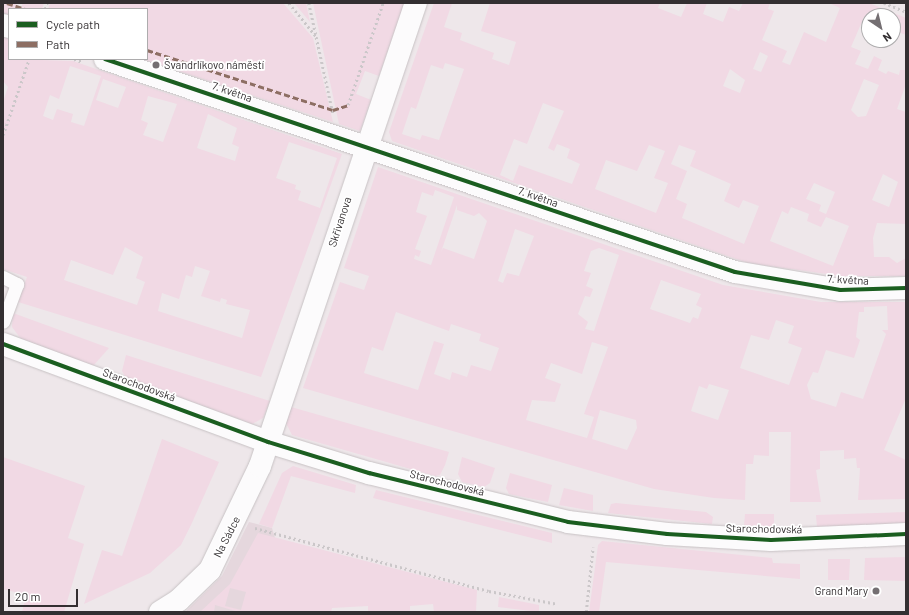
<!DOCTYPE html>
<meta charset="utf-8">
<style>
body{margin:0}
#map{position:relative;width:909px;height:615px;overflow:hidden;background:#eee7ea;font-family:Barlow,sans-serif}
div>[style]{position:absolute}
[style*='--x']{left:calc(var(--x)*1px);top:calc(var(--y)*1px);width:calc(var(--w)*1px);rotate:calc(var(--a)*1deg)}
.built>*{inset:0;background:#e5d7dd}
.green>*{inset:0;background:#f1d9e4}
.path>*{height:2.5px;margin-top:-1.25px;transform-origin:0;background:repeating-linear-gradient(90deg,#cbc7c9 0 2px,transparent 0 5px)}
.roads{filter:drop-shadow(0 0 1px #c7c2c4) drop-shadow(0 0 1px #c7c2c4)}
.service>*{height:13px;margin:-6.5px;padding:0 6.5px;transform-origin:6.5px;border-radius:6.5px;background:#fcfbfc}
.minor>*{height:22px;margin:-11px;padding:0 11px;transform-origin:11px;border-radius:11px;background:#fcfbfc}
.quiet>*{height:3px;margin-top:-1.5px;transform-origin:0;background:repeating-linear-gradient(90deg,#8d6e63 0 6px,transparent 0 9px)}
.cycleway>*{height:4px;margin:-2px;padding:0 2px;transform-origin:2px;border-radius:2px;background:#1b5e20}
.dots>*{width:11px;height:11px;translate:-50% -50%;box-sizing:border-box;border:2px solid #fff;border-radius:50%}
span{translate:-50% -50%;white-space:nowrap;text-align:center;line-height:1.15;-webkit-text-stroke:3.5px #fff;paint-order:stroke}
.poi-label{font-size:11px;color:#332f31}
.left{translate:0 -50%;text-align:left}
.right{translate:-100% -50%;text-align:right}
.street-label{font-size:11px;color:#332f31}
.frame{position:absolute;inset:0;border:4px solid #332f31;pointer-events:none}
.legend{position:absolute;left:8px;top:8px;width:140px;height:52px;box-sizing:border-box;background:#fff;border:1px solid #adacad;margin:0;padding:5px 7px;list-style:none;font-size:12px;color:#332f31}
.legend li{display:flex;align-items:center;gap:8px;height:20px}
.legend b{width:20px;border:1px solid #adacad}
.north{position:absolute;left:861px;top:8px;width:40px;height:40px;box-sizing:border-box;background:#fff;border:1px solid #adacad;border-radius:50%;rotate:145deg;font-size:11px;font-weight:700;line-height:16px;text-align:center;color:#332f31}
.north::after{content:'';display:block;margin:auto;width:14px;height:18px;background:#746f72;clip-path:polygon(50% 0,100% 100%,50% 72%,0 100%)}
.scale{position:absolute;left:8px;top:589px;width:70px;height:18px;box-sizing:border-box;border:2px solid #332f31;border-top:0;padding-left:5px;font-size:12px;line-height:14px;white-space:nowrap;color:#332f31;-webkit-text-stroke:3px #fff;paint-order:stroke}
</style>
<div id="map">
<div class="built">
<div style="clip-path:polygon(249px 522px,272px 528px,275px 538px,270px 612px,185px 612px,222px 576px)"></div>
</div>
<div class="green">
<div style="clip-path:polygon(3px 3px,16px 3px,17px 9px,9px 9px,9px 15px,3px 13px)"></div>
<div style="clip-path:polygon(22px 3px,44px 3px,42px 9px,22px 9px)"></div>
<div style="clip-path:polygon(50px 3px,283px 3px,313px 38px,333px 122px,142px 59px,147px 59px,147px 9px,48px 9px)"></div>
<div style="clip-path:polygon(294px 3px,306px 3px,310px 22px)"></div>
<div style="clip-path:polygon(313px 3px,405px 3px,379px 76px,365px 71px,356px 94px,371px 100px,360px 131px,339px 124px)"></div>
<div style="clip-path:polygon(evenodd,434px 3px,452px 3px,444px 27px,462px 33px,460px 40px,494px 53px,492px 59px,509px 65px,516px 42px,481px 31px,490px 3px,660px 3px,658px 8px,681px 17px,687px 3px,707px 3px,703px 14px,723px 22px,729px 7px,739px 11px,743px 3px,770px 3px,768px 9px,774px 11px,762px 40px,787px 51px,782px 62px,790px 65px,804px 32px,826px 42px,840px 8px,829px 3px,869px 3px,906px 18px,906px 35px,893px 30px,893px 16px,864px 17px,851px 47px,861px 51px,855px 64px,868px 69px,874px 56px,882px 60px,878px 70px,886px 74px,888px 71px,899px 75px,900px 70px,906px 70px,906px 84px,897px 109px,906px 112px,906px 224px,877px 223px,873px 238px,874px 257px,889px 257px,897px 263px,906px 258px,906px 276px,842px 276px,748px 263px,392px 141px,389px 132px,434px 3px,760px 52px,768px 56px,761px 72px,753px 69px,760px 52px,434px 3px,445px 63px,464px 69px,439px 140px,422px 135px,420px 140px,402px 134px,411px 107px,416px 109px,431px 65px,443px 69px,445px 63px,434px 3px,730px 69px,745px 80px,740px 93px,723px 86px,730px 69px,434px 3px,864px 79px,879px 85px,866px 116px,858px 117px,851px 110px,864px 79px,434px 3px,543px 103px,564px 111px,548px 148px,554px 151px,557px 144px,570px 149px,567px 158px,580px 164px,572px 184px,519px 165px,513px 181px,500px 175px,514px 139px,527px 144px,543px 103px,434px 3px,649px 145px,665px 151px,654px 178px,668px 183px,656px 213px,595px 189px,606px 160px,637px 171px,649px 145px,434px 3px,679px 145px,696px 151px,690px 166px,731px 184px,724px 201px,739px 208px,743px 200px,759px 206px,744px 244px,682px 218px,687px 204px,676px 199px,687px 171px,671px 164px,679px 145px,434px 3px,883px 174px,898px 182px,889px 207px,872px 200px,883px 174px,434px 3px,814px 183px,835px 192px,826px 214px,819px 211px,821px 205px,806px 199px,814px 183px,434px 3px,791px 207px,809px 214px,807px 221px,821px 227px,826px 217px,849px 226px,833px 266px,770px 241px,782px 211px,788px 214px,791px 207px)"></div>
<div style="clip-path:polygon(evenodd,3px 37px,9px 39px,9px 59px,73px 61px,342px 154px,261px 377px,18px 302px,27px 277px,3px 269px,3px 102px,8px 87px,3px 81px,3px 37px,70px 66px,101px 76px,84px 126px,71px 122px,73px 114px,57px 109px,53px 120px,43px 116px,50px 95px,59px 99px,70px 66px,3px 37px,103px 79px,126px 87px,118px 108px,96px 100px,103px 79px,3px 37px,148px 96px,177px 104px,163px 142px,143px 135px,148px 123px,141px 120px,148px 96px,3px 37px,208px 114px,237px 128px,232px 144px,239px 147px,235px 161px,197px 148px,208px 114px,3px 37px,289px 142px,337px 158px,320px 208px,298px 200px,301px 191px,295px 189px,296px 185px,276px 178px,289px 142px,3px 37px,125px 247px,143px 257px,136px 278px,145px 282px,137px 305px,64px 280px,71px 260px,113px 275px,125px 247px,3px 37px,195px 266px,210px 271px,201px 296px,220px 302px,221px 298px,227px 300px,226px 304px,250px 310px,242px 338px,158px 311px,162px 293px,179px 299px,186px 275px,192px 277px,195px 266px)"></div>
<div style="clip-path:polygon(evenodd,378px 167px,723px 285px,821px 302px,906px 302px,906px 398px,884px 450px,906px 460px,906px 499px,858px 500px,860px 468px,857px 468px,856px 458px,844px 459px,844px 450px,820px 451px,820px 469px,816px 470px,821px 502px,790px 502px,791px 432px,769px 432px,769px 456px,754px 455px,753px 464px,746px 464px,745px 500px,714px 498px,654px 489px,303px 388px,340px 282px,364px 290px,369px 276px,344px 268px,378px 167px,435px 190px,454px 197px,431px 265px,414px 259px,415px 255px,419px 257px,421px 251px,415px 249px,427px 216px,416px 212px,422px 192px,433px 196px,435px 190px,378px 167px,457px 205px,457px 210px,474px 216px,479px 213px,487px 221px,474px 259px,443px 248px,441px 252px,457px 205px,378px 167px,515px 229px,534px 236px,519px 276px,507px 273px,503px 283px,498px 281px,515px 229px,378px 167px,599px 248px,619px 255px,594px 331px,585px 329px,588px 322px,578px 314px,585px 296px,590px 297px,593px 289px,586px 286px,591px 273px,584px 271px,591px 251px,599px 248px,378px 167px,661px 280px,701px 294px,696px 305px,702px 308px,698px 319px,693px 317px,690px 323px,650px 309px,661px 280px,378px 167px,887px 306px,888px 330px,882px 330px,886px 334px,863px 399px,841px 392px,836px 407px,811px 399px,807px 385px,813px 372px,818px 373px,826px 350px,854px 358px,860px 340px,856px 337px,859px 312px,864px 312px,864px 307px,887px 306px,378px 167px,396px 312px,449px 331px,451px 324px,481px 334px,479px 341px,499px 348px,491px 371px,471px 365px,467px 377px,452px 372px,450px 380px,434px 374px,444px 344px,434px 341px,418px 390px,364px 373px,372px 347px,383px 351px,396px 312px,378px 167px,776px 320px,794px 326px,788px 343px,802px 348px,789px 385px,740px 368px,751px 335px,769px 340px,776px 320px,378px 167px,592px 342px,608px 347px,584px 414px,594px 417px,587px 438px,526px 420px,532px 400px,555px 402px,561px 384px,545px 378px,551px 363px,582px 374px,592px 342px,378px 167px,709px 384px,729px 390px,718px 420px,691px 411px,699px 386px,707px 389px,709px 384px,378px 167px,600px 410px,636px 420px,637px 428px,627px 450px,592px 439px,600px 410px)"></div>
<div style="clip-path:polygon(13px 313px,109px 348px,93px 366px,21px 339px,12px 327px)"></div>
<div style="clip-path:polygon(126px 355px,270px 401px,263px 418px,252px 424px,126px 378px,122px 371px)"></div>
<div style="clip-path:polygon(291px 407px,449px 452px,445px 465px,440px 475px,435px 476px,292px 435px,285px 421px)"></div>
<div style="clip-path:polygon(162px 439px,219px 462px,191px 525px,181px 545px,150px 573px,84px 604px,102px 550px,122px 556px)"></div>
<div style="clip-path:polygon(3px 457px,85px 486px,68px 538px,84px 544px,64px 612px,22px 612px,26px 595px,3px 589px)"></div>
<div style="clip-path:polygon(462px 457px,495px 468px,490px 483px,484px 487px,462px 482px,458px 474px)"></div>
<div style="clip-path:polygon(293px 466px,356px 485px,355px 493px,291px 476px,272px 528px,259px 524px,282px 473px)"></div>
<div style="clip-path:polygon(510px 473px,552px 485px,548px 502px,509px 494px,506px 488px)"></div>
<div style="clip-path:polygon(564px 488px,593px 495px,593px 511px,559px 505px)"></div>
<div style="clip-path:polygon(376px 490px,552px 533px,552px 543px,373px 498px)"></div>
<div style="clip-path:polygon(616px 503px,706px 512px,713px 517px,712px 524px,608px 513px,611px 504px)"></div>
<div style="clip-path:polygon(906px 512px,906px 525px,817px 528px,816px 515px)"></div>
<div style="clip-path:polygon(745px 514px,774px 514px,774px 527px,744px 526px)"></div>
<div style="clip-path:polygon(evenodd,258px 533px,477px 590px,476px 612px,434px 612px,433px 604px,410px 606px,410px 612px,364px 612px,368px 611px,368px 606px,332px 608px,331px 612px,239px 612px,215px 605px,214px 612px,200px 612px,230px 584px,258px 533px,230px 588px,246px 592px,241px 610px,225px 606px,230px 588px)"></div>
<div style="clip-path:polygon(602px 541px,772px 558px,773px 563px,800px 564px,800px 579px,606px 562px,599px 612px,589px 612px,598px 545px)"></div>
<div style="clip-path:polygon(906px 557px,906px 581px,864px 580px,865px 558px)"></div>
<div style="clip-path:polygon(828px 559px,850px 559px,849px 580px,828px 580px)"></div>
<div style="clip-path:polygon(499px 597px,539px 605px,539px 612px,498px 607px)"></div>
</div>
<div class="path">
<div style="--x:289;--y:3;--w:43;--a:50.7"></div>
<div style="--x:309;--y:3;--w:113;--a:77.7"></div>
<div style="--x:884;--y:3;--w:24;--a:22"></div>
<div style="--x:45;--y:9;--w:6;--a:-72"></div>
<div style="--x:74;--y:59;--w:9;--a:18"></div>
<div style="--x:348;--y:105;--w:108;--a:-71.1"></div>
<div style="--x:3;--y:135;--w:80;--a:-71.1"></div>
<div style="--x:255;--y:528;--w:242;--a:15.1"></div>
<div style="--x:489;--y:591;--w:70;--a:10.7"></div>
<div style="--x:586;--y:612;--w:65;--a:-83.9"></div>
</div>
<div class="roads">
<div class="service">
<div style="--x:3;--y:277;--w:16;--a:27"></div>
<div style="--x:17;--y:284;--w:40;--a:110.2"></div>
</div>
<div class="minor">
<div style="--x:3;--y:25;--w:6;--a:18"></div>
<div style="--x:105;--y:59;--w:665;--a:18.68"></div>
<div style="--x:735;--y:272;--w:107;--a:9.7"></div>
<div style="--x:840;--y:290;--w:66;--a:-1.7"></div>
<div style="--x:3;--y:344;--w:283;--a:20.3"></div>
<div style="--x:268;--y:442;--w:106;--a:17.1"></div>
<div style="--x:369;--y:473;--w:205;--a:13.8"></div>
<div style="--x:568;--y:522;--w:100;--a:6.9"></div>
<div style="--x:667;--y:534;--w:104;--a:3.3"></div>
<div style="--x:771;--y:540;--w:135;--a:-2.5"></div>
<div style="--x:160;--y:612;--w:22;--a:-32"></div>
<div style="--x:179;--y:600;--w:43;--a:-44.1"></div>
<div style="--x:210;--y:570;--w:115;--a:-64.3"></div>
<div style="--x:260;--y:466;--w:489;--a:-71.4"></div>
</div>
</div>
<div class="quiet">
<div style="--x:7;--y:3;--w:19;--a:18"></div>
<div style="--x:147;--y:50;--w:195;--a:17.9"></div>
<div style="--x:333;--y:110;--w:16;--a:-18"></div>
</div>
<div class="cycleway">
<div style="--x:105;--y:59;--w:665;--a:18.68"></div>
<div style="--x:735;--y:272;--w:107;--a:9.7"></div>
<div style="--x:840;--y:290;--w:66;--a:-1.7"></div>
<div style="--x:3;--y:344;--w:283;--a:20.3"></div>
<div style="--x:268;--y:442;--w:106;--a:17.1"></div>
<div style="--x:369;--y:473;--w:205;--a:13.8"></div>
<div style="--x:568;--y:522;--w:100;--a:6.9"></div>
<div style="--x:667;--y:534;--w:104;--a:3.3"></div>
<div style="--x:771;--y:540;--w:135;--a:-2.5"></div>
</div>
<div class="dots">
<div style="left:156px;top:65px;background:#746f72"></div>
<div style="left:876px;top:591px;background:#746f72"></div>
</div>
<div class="poi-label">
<span class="left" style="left:164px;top:65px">Švandrlíkovo náměstí</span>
<span class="right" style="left:868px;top:591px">Grand Mary</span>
</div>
<div class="street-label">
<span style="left:232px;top:92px;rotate:19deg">7. května</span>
<span style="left:538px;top:197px;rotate:19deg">7. května</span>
<span style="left:340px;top:222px;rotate:-72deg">Skřivanova</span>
<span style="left:848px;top:280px;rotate:3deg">7. května</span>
<span style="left:139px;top:385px;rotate:20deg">Starochodovská</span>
<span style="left:447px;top:483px;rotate:14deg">Starochodovská</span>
<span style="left:764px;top:529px;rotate:1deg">Starochodovská</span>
<span style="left:227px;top:537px;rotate:-63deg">Na Sádce</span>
</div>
<div class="frame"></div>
<ul class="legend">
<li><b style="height:5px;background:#1b5e20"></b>Cycle path</li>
<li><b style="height:5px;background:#8d6e63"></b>Path</li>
</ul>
<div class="north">N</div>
<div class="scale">20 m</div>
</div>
